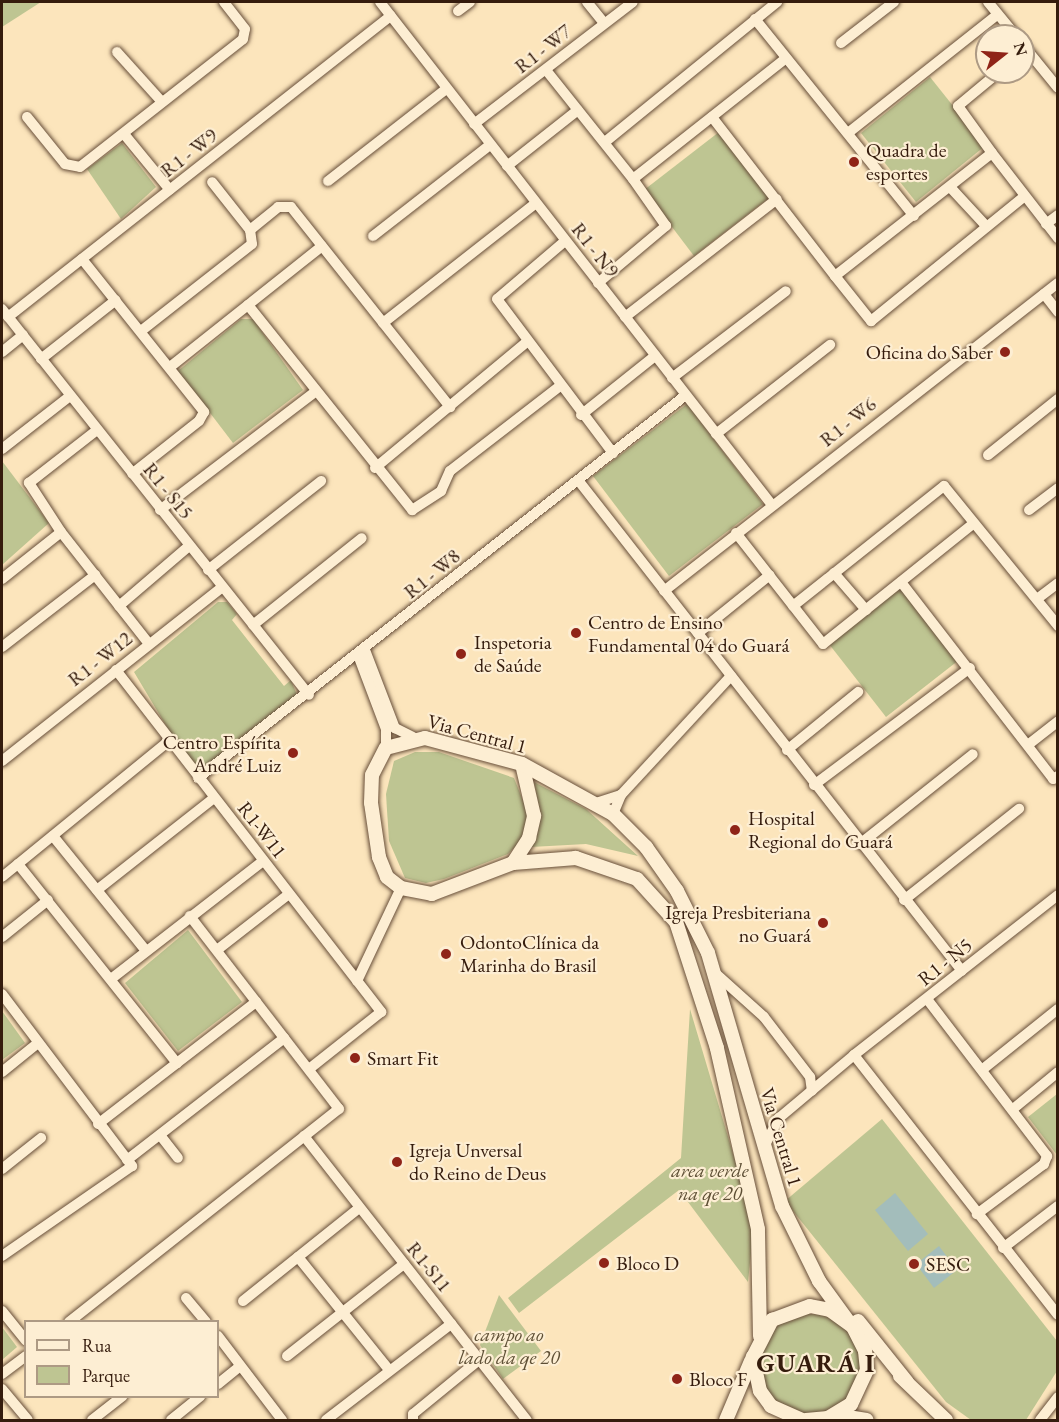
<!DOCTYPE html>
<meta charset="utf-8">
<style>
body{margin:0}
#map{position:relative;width:1059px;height:1422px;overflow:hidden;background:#fce5bc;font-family:"EB Garamond",serif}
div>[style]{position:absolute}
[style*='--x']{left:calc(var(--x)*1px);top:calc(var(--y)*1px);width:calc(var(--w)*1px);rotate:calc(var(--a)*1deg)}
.green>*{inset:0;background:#bec592}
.round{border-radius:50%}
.water>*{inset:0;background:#a3bdbb}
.roads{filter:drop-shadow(0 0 2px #674e39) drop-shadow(0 0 2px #674e39)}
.street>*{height:10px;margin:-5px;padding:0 5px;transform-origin:5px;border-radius:5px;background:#fdeed3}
.secondary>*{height:14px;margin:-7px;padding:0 7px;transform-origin:7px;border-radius:7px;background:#fdeed3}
.dots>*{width:16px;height:16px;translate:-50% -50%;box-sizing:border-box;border:3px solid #fdeed3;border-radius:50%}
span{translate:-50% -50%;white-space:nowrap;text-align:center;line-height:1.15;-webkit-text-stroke:4.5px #fdeed3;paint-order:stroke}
.street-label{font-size:20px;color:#351c0d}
.poi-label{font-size:20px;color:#351c0d}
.left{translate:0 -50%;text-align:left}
.right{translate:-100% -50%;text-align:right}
.park-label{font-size:20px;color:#5e4f35;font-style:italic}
.district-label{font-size:26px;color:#351c0d;font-weight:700;letter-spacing:1.5px}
.frame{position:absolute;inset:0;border:3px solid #351c0d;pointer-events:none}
.legend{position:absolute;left:24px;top:1320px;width:195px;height:78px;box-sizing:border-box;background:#fdeed3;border:2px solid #ad9a84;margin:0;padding:8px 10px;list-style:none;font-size:18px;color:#351c0d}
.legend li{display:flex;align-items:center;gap:12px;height:30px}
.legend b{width:30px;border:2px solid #ad9a84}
.north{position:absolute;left:975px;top:24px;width:60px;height:60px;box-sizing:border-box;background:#fdeed3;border:2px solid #ad9a84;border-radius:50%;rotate:73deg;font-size:16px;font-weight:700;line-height:24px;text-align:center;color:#351c0d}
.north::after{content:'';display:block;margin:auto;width:21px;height:27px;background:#8f2418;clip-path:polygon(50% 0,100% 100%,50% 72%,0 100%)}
</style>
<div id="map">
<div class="green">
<div style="clip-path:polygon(2px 2px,41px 2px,2px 27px)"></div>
<div style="clip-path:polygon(930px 77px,985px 146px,916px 202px,861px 133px)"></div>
<div style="clip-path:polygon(719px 132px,769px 198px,694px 256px,644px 190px)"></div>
<div style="clip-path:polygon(122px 143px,156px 187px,121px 219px,87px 169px)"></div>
<div style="clip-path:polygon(241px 319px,253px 319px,303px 390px,233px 443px,178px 371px)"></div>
<div style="clip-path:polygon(687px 404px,763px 504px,669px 576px,593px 476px)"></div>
<div style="clip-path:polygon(2px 461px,49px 523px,2px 565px)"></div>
<div style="clip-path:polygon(902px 587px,959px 660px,886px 717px,829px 644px)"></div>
<div style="clip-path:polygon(218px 602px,227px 602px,237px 614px,232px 620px,284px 686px,291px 680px,297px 695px,202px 771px,177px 744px,134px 672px)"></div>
<div style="clip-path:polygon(415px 752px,439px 752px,514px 778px,530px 818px,520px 842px,508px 854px,444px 879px,426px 883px,405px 878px,389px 841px,386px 794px,394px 761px)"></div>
<div style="clip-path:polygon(534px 782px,586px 809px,638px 856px,586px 844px,531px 847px,541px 817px)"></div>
<div style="clip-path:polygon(188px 930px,242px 1002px,178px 1051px,125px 983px)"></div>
<div style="clip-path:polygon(690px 1009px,754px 1224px,748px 1282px,679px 1190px,519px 1313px,508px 1298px,681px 1158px)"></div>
<div style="clip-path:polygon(2px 1011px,25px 1043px,2px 1060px)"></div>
<div style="clip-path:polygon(1057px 1094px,1057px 1155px,1028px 1117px)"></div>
<div style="clip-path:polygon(882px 1119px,1057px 1341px,1057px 1371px,1026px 1420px,971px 1420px,946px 1402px,785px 1201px)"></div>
<div style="clip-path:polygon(499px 1295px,541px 1351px,503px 1379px,480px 1345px)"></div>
<div class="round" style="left:760px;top:1314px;width:100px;height:100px"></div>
<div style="clip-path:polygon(2px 1327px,17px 1347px,2px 1360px)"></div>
</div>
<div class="water">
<div style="clip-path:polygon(895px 1193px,928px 1234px,908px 1251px,875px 1210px)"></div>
<div style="clip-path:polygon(939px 1246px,957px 1270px,934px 1288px,916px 1264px)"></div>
</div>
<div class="roads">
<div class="street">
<div style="--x:380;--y:2;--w:638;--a:52.07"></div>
<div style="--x:587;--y:2;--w:27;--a:51"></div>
<div style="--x:988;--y:2;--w:44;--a:50.5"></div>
<div style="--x:458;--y:11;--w:15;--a:-37"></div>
<div style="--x:755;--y:19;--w:253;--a:51.1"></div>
<div style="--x:841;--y:43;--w:67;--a:-37.7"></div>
<div style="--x:1023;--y:45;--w:55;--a:50.9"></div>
<div style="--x:117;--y:52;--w:67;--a:48"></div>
<div style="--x:546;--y:70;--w:139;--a:51.4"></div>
<div style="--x:633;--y:179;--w:195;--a:-38.3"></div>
<div style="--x:27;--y:117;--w:60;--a:51"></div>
<div style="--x:65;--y:164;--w:15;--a:11"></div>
<div style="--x:80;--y:167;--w:207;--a:-38.1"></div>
<div style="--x:243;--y:39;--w:10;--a:-79"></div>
<div style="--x:245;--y:29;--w:34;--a:-128"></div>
<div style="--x:712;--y:117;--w:201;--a:52.3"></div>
<div style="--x:835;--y:276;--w:199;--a:-38.1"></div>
<div style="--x:992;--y:153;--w:108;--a:52.2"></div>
<div style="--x:474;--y:124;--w:200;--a:-37.5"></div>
<div style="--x:848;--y:133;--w:191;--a:-38.4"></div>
<div style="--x:124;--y:134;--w:72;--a:50.6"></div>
<div style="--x:605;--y:142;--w:222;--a:-39.1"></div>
<div style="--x:992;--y:153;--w:58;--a:-125.9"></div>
<div style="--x:958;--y:106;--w:53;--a:-39.7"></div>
<div style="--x:507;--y:166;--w:90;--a:-38.3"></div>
<div style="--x:328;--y:181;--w:150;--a:-37.9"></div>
<div style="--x:950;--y:187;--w:54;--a:47.2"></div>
<div style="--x:1046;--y:224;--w:15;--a:-37"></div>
<div style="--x:250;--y:230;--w:36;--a:-39"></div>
<div style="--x:278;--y:207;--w:13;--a:0"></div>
<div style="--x:291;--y:207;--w:256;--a:51.5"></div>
<div style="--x:373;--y:236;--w:148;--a:-37.9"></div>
<div style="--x:565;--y:241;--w:89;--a:139.5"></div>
<div style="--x:497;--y:299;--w:193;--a:53"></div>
<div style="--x:82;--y:259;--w:196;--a:51.4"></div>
<div style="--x:204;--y:412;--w:10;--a:119"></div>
<div style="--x:199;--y:421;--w:85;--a:141.7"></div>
<div style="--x:835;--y:276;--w:58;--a:51.3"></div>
<div style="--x:871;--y:321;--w:198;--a:-39.1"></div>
<div style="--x:598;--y:283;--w:89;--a:-40"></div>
<div style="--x:666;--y:226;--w:57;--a:-125.1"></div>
<div style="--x:1044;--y:294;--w:23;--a:52"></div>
<div style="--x:248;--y:305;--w:263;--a:51.3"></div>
<div style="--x:412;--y:510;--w:35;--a:-33"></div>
<div style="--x:441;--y:491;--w:22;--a:-66"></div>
<div style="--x:450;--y:471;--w:139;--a:-37.7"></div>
<div style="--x:2;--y:309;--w:493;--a:51.5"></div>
<div style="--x:8;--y:317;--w:487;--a:-38.2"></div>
<div style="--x:625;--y:317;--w:192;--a:-37.8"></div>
<div style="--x:383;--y:323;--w:194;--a:-38.1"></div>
<div style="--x:141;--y:331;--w:141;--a:-38.1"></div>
<div style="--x:252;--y:244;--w:14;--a:-98"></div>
<div style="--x:250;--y:230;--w:61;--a:-128.4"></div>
<div style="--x:2;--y:352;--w:27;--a:-39"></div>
<div style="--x:41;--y:359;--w:95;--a:-38.2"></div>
<div style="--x:170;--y:367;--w:194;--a:-38.5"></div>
<div style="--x:672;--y:378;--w:143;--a:-37.3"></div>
<div style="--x:581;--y:415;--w:95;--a:-38.6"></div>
<div style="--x:716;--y:434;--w:145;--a:-38"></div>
<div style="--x:2;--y:449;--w:86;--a:-37.9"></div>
<div style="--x:988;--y:455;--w:90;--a:-38.7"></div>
<div style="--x:375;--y:468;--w:197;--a:-39.7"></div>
<div style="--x:578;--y:480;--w:623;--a:51.97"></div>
<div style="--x:160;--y:510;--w:196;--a:-37.3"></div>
<div style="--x:1029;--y:510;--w:36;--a:-37"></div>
<div style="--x:61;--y:532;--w:59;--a:-123.1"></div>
<div style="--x:29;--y:483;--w:86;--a:-37.9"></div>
<div style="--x:736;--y:533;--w:141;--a:51.9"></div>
<div style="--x:823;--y:644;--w:193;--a:-38.7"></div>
<div style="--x:208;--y:570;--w:144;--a:-38.2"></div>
<div style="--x:834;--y:573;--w:49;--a:49.1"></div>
<div style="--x:2;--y:579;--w:75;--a:-38.5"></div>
<div style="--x:61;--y:532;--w:142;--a:51.8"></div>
<div style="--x:901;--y:582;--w:249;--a:52.3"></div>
<div style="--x:1053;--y:779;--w:6;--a:-31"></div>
<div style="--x:664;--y:591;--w:500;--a:-38.02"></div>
<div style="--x:1037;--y:599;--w:26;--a:-37"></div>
<div style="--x:119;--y:606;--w:92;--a:-40.6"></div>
<div style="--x:793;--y:606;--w:193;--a:-38.5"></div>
<div style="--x:944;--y:486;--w:181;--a:50.8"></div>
<div style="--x:253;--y:625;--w:139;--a:-38.6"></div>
<div style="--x:698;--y:633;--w:92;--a:-38.9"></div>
<div style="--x:2;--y:647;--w:118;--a:-37.7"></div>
<div style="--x:365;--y:650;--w:84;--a:69"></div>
<div style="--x:395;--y:728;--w:20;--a:27"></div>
<div style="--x:358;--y:655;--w:79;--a:69.3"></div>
<div style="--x:386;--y:729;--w:19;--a:90"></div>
<div style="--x:116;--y:670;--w:433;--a:52.2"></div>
<div style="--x:381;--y:1012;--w:92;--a:141.6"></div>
<div style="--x:1029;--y:744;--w:37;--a:-38"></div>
<div style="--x:787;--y:750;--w:92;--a:-39.2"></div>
<div style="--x:2;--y:761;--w:280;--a:-38.3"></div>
<div style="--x:198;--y:778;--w:620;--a:-38.13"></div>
<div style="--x:814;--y:785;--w:195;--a:-36.9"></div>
<div style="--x:596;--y:803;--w:26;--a:-18"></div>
<div style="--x:613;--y:814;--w:21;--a:-67"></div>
<div style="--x:621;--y:795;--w:162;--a:-47.3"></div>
<div style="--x:53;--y:836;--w:148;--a:51"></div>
<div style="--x:860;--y:844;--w:144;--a:-38.5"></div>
<div style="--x:18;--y:864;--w:255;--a:51.4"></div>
<div style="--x:2;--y:877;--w:215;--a:-39.2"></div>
<div style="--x:97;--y:890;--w:149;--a:-38.2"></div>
<div style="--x:904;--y:900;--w:147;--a:-38.4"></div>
<div style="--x:2;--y:937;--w:59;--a:-38.8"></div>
<div style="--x:217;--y:950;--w:91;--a:-37.9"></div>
<div style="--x:714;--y:972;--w:67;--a:42"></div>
<div style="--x:764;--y:1017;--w:76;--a:52.5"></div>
<div style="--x:810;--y:1077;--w:14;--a:82"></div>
<div style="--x:111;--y:979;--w:192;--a:-37.8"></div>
<div style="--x:357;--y:981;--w:103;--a:-64.7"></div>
<div style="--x:2;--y:994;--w:216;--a:52.9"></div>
<div style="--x:132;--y:1166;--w:158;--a:145.3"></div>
<div style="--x:927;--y:999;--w:198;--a:52.6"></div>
<div style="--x:1047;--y:1156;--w:9;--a:111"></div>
<div style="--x:1044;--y:1164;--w:84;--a:143.3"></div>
<div style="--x:854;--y:1055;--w:259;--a:-38.1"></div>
<div style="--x:983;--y:1069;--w:96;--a:-38.7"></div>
<div style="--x:2;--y:1072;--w:46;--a:-38.9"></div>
<div style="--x:1013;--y:1109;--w:58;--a:-39.4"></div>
<div style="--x:98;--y:1124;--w:200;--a:-37.7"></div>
<div style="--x:160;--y:1135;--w:29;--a:52"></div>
<div style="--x:304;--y:1136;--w:361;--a:51.9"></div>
<div style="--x:764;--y:1147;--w:33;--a:-63"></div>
<div style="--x:779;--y:1118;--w:98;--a:-40"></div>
<div style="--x:854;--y:1055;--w:330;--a:51.9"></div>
<div style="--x:127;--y:1160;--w:199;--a:-37.8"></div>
<div style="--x:2;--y:1169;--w:50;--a:-38.5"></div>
<div style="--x:1003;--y:1248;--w:69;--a:-37.4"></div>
<div style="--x:298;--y:1257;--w:146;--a:51.1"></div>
<div style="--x:186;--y:1298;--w:31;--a:50"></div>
<div style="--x:243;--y:1301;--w:149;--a:-38.7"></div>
<div style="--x:2;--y:1311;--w:38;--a:51"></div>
<div style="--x:69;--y:1322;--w:344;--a:-38.3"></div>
<div style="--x:339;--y:1109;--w:244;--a:-127.7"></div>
<div style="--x:218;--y:1336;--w:106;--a:52.7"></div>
<div style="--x:287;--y:1356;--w:149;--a:-38.2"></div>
<div style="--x:2;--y:1374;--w:30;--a:-37"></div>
<div style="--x:218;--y:1384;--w:28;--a:-39"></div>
<div style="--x:2;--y:1389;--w:40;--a:50"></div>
<div style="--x:92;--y:1420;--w:39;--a:-38"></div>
<div style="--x:171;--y:1420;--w:38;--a:-39"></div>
<div style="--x:326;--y:1420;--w:158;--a:-37.5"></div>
<div style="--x:413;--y:1420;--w:6;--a:-90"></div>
<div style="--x:413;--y:1414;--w:85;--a:-39.3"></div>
<div style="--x:1040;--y:1420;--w:29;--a:-52"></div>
</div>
<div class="secondary">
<div style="--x:513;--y:863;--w:30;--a:-57"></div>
<div style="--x:529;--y:838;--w:23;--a:-77"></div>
<div style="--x:534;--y:816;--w:53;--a:-103"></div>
<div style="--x:858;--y:1321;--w:78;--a:51.2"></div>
<div style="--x:760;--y:1336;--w:107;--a:-91.1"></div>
<div style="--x:758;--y:1229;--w:186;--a:-102.8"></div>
<div style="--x:717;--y:1048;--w:133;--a:-108"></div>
<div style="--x:676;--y:922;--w:58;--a:-132.2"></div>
<div style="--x:637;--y:879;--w:65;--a:-161"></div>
<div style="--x:576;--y:858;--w:63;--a:175.5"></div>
<div style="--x:513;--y:863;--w:87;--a:159.1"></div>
<div style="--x:432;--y:894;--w:32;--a:-169"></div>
<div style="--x:401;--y:888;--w:18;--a:-142"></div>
<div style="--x:387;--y:877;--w:22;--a:-112"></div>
<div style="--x:379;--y:857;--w:55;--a:-98.4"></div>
<div style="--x:371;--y:803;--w:28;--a:-88"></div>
<div style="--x:372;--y:775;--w:30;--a:-63"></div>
<div style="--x:386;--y:748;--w:40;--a:-14.4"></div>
<div style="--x:425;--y:738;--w:100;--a:15"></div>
<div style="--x:522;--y:764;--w:104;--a:28.8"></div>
<div style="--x:613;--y:814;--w:47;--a:45"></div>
<div style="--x:646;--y:847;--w:54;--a:54.8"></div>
<div style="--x:677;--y:891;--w:69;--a:63.4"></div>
<div style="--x:708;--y:953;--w:264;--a:73.7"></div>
<div style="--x:782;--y:1206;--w:84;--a:63.7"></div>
<div style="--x:819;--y:1281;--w:49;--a:54.1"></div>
<div style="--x:900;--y:1376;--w:64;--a:43.7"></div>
<div style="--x:835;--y:1415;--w:32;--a:9"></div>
<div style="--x:726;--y:1420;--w:64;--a:-67"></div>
<div style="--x:802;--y:1420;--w:34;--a:-156"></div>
<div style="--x:771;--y:1406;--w:19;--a:-126"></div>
<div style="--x:760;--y:1391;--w:35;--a:-102"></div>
<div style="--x:753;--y:1357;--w:42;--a:-62.8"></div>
<div style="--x:772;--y:1320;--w:40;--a:-20.2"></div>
<div style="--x:810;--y:1306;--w:20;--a:11"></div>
<div style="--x:830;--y:1310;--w:29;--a:36"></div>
<div style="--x:853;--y:1327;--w:27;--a:63"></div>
<div style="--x:865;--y:1351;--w:19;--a:84"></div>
<div style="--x:867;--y:1370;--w:38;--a:115"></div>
<div style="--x:851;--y:1404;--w:27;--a:149"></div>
<div style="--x:828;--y:1418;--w:22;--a:175"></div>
</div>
</div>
<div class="dots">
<div style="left:854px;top:162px;background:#8f2418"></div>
<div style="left:1005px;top:352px;background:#8f2418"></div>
<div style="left:576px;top:633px;background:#8f2418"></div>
<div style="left:461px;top:654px;background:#8f2418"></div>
<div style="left:293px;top:753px;background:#8f2418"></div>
<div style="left:735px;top:830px;background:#8f2418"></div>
<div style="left:823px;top:923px;background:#8f2418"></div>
<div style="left:446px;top:954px;background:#8f2418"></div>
<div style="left:355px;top:1058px;background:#8f2418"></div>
<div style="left:397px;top:1162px;background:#8f2418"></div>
<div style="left:604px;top:1263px;background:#8f2418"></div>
<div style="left:914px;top:1264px;background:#8f2418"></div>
<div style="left:677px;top:1379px;background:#8f2418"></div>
</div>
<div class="street-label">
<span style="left:543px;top:49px;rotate:-38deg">R1 - W7</span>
<span style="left:189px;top:153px;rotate:-38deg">R1 - W9</span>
<span style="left:595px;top:250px;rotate:52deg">R1 - N9</span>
<span style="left:848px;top:422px;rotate:-39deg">R1 - W6</span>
<span style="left:168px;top:491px;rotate:51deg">R1 - S15</span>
<span style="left:432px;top:574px;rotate:-39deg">R1 - W8</span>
<span style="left:100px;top:659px;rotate:-38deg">R1 - W12</span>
<span style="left:477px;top:734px;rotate:15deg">Via Central 1</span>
<span style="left:262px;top:830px;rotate:52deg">R1-W11</span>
<span style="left:945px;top:962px;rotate:-39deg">R1 - N5</span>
<span style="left:781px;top:1137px;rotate:73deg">Via Central 1</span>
<span style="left:429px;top:1267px;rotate:51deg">R1-S11</span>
</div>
<div class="poi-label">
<span class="left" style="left:866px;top:162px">Quadra de<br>esportes</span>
<span class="right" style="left:993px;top:352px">Oficina do Saber</span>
<span class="left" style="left:588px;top:634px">Centro de Ensino<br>Fundamental 04 do Guará</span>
<span class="left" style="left:474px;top:654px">Inspetoria<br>de Saúde</span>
<span class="right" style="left:281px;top:754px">Centro Espírita<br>André Luiz</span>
<span class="left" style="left:748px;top:830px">Hospital<br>Regional do Guará</span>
<span class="right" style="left:811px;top:924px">Igreja Presbiteriana<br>no Guará</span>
<span class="left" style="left:460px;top:954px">OdontoClínica da<br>Marinha do Brasil</span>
<span class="left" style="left:367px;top:1058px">Smart Fit</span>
<span class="left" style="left:409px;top:1162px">Igreja Unversal<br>do Reino de Deus</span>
<span class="left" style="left:616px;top:1263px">Bloco D</span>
<span class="left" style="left:926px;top:1264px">SESC</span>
<span class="left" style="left:689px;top:1379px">Bloco F</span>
</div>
<div class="park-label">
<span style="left:710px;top:1182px">area verde<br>na qe 20</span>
<span style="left:509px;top:1346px">campo ao<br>lado da qe 20</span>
</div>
<div class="district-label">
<span style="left:816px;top:1364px">GUARÁ I</span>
</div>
<div class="frame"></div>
<ul class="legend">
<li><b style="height:8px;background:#fdeed3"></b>Rua</li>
<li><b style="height:16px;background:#bec592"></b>Parque</li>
</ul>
<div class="north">N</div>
</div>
